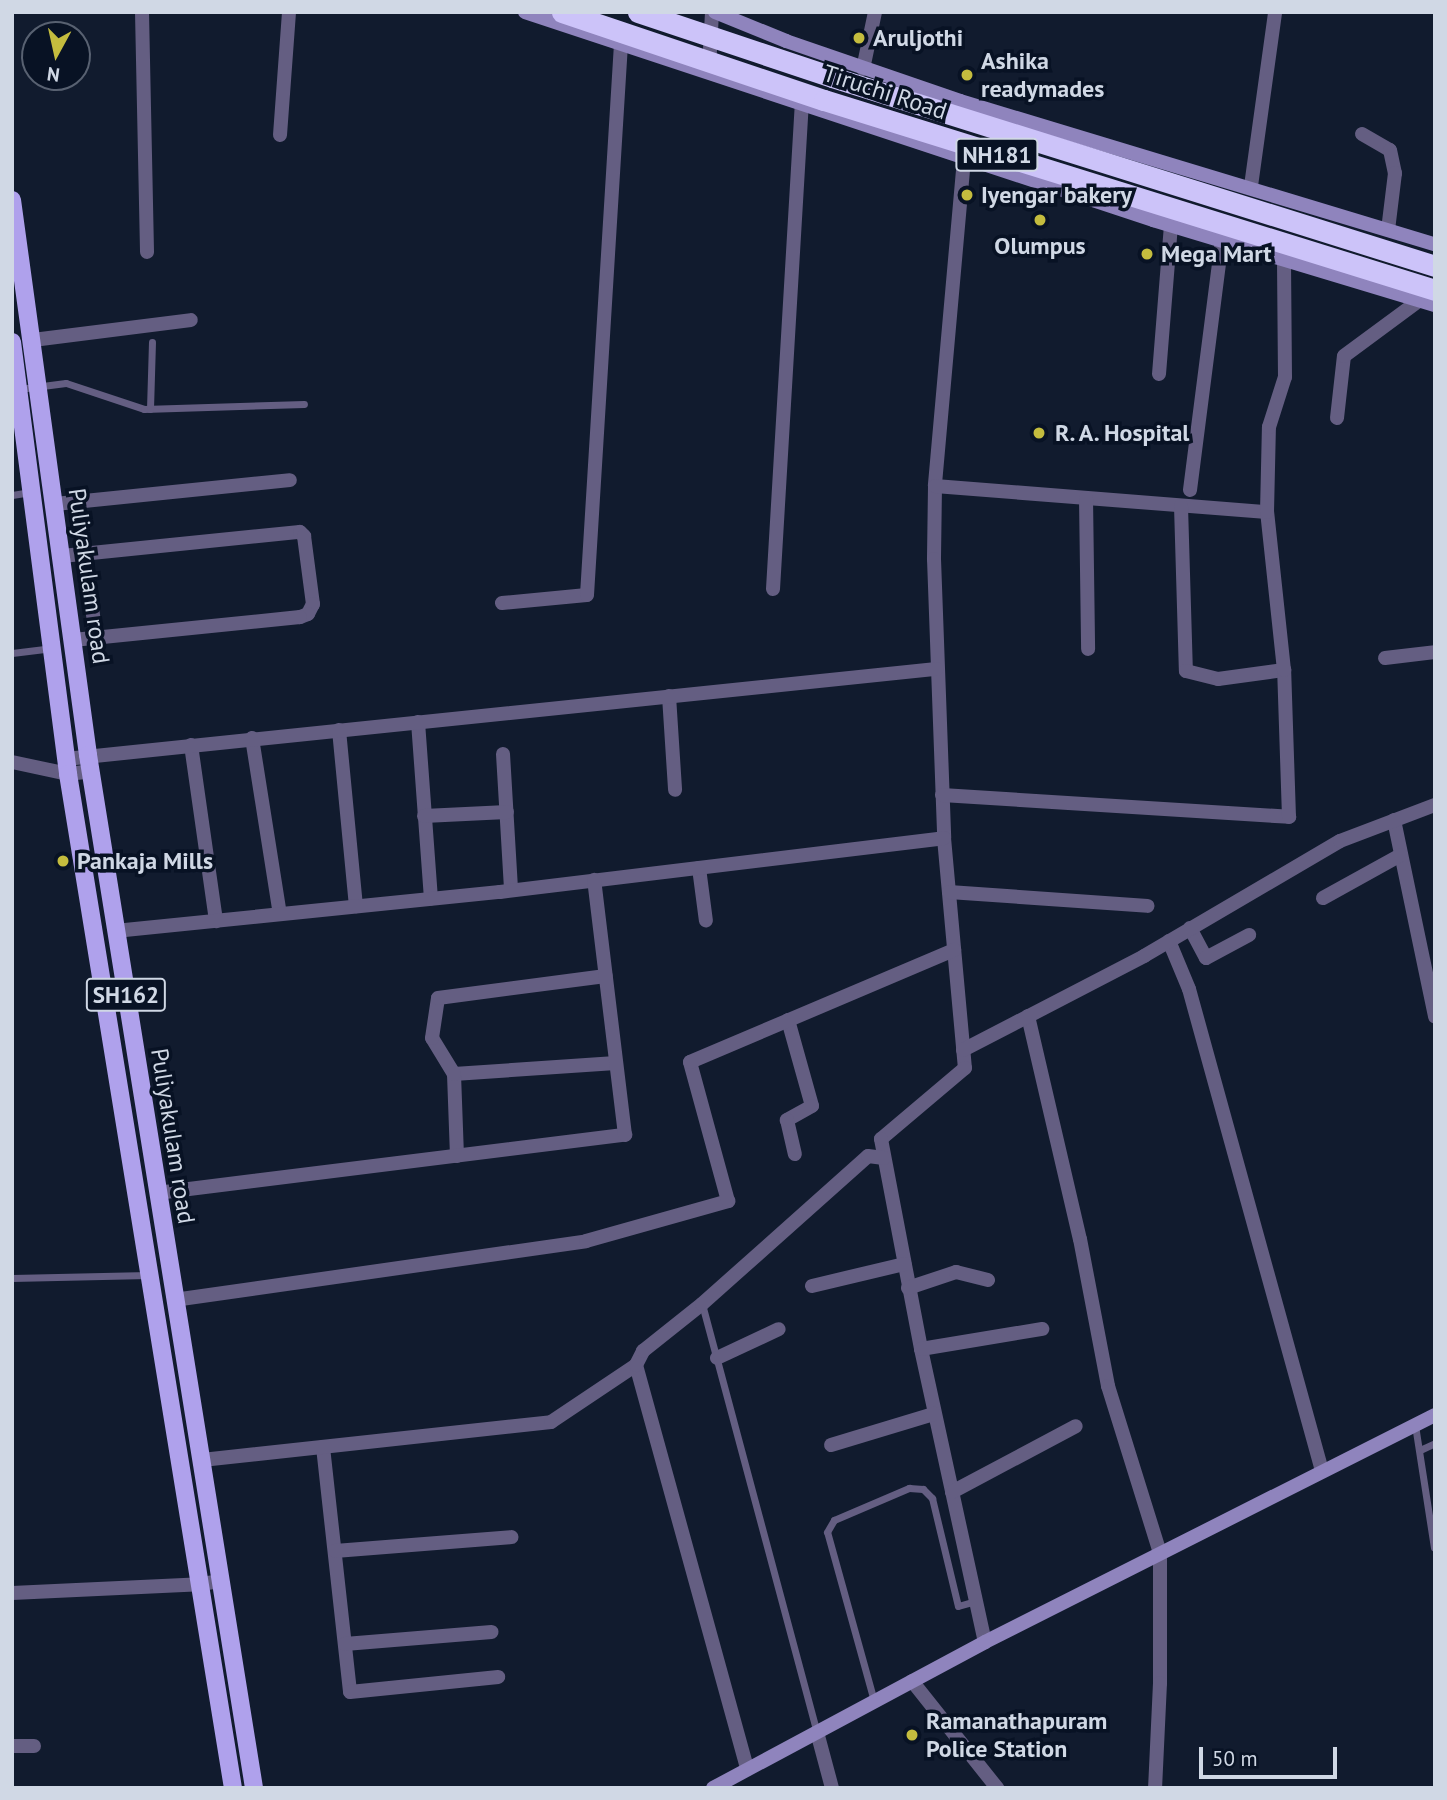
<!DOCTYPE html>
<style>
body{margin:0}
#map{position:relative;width:1447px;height:1800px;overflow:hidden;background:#111b2e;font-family:"PT Sans",sans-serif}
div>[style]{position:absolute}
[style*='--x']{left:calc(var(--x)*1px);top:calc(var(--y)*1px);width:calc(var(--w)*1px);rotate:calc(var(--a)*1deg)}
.lane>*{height:7px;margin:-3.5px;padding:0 3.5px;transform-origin:3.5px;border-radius:3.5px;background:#645e82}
.street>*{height:14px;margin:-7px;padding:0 7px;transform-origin:7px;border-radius:7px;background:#645e82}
.secondary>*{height:14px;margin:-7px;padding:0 7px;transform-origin:7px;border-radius:7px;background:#8f84bd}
.primary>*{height:18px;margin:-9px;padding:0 9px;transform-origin:9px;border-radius:9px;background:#afa1ec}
.highway-bridge>*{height:21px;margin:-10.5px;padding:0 10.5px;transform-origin:10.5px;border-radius:10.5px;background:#ccc3f9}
.dots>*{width:19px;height:19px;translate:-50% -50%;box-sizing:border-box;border:4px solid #081224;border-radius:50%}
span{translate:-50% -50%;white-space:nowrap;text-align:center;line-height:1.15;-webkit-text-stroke:7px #081224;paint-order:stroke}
.shield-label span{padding:2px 5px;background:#081224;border:2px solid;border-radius:5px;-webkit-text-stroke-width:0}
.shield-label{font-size:23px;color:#d0d8e5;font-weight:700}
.poi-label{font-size:24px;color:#d0d8e5;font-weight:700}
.left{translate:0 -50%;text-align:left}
.street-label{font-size:24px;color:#d0d8e5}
.frame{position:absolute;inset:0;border:14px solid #d0d8e5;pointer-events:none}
.north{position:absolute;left:21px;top:21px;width:70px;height:70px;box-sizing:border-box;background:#081224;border:2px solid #586171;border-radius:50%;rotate:188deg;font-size:19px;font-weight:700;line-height:28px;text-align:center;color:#d0d8e5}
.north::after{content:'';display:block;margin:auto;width:24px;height:32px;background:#c4bc3e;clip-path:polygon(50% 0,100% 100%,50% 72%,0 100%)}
.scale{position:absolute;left:1199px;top:1747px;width:138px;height:32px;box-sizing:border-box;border:4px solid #d0d8e5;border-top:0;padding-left:9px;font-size:21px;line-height:24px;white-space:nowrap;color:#d0d8e5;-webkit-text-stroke:5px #081224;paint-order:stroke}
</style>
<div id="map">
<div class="lane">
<div style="--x:19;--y:389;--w:47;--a:-7.3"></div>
<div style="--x:66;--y:383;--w:82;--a:18.4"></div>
<div style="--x:144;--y:409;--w:160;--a:-1.8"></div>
<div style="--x:150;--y:409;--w:67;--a:-88.3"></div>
<div style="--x:12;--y:495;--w:19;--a:-9"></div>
<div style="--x:12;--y:653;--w:39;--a:-7"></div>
<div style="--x:12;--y:1278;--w:136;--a:-1.3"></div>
<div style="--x:702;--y:1304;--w:443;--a:75"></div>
<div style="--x:1415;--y:1425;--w:124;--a:81.2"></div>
<div style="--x:1420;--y:1450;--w:17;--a:-25"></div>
<div style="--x:874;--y:1701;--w:175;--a:-105.5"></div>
<div style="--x:827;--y:1532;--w:14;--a:-60"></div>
<div style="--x:834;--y:1520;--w:82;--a:-23.1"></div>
<div style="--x:909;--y:1488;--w:14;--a:4"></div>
<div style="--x:923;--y:1489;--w:13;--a:45"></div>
<div style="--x:932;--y:1498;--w:111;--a:76.5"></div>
<div style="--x:958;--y:1606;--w:18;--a:-16"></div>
</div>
<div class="street">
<div style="--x:142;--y:12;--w:240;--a:88.8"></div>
<div style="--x:709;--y:68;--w:56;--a:-86.9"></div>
<div style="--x:863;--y:69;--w:58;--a:-78.1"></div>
<div style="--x:1362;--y:134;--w:32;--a:30"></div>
<div style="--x:1390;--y:150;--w:24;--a:78"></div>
<div style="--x:1395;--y:173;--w:57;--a:97"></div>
<div style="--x:280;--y:135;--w:123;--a:-85.8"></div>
<div style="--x:964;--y:159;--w:328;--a:95.1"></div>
<div style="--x:935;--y:486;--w:73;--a:90.8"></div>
<div style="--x:934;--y:559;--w:279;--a:87.9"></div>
<div style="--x:944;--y:838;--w:231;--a:84.8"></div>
<div style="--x:965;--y:1068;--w:110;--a:139.8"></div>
<div style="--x:881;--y:1139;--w:214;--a:79.2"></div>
<div style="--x:921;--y:1349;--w:300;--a:77.7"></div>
<div style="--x:1251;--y:186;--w:176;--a:-82.1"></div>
<div style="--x:33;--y:340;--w:159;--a:-7.2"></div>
<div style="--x:1159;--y:374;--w:148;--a:-85.4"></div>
<div style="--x:1337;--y:418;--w:62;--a:-83.6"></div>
<div style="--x:1344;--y:356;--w:94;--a:-36.4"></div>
<div style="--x:935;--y:486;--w:333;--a:4.5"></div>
<div style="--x:1190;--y:490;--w:252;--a:-82.7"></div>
<div style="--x:1086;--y:498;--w:151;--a:89.2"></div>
<div style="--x:55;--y:504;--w:236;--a:-5.8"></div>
<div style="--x:1181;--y:506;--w:165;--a:88.3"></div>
<div style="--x:1186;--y:671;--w:33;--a:14"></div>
<div style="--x:1218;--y:679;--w:67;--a:-7.8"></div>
<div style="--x:85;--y:553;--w:86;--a:82.6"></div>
<div style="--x:62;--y:556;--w:239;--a:-5.8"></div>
<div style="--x:300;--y:532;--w:6;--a:45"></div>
<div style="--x:304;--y:536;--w:69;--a:82.5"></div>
<div style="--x:313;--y:604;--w:11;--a:117"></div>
<div style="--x:308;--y:614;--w:9;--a:159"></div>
<div style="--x:300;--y:617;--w:228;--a:174.2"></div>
<div style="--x:773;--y:589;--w:486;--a:-86.6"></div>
<div style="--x:502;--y:603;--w:85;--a:-5.4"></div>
<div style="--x:587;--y:595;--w:552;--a:-86.47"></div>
<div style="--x:1385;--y:658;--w:50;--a:-6.8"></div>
<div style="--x:669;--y:696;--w:94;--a:86.3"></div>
<div style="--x:418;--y:722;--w:177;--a:85.8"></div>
<div style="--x:339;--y:730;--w:177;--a:84.5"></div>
<div style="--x:252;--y:738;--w:178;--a:81"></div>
<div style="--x:191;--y:745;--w:178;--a:81.9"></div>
<div style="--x:503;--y:754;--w:136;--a:86.6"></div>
<div style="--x:66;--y:759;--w:875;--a:-5.91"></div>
<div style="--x:12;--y:762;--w:57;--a:12.1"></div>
<div style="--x:68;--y:774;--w:23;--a:-7"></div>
<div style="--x:942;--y:795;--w:348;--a:3.6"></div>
<div style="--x:1289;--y:817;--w:147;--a:-91.9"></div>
<div style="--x:1284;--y:670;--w:159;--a:-96.1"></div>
<div style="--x:1267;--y:512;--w:85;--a:-88.7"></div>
<div style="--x:1269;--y:427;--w:52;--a:-72.3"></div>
<div style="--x:1285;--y:377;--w:119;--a:-90.5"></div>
<div style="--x:424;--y:816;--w:83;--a:-2.8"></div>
<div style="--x:1394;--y:820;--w:201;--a:78.2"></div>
<div style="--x:699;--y:868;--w:53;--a:82.5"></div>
<div style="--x:949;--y:892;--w:199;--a:4"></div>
<div style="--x:1323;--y:898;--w:89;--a:-28.9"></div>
<div style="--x:1190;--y:928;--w:34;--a:62"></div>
<div style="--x:1206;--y:958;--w:49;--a:-28.1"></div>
<div style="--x:115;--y:931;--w:387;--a:-5.8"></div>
<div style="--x:500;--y:892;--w:447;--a:-6.9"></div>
<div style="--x:1169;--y:941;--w:52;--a:67.4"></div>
<div style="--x:1189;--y:989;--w:500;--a:74.57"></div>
<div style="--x:1028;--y:1016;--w:229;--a:76.9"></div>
<div style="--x:1080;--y:1239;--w:150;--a:79.2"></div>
<div style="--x:1108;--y:1386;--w:175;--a:72.7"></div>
<div style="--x:1160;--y:1553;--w:130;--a:90"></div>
<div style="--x:1160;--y:1683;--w:105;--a:92.7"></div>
<div style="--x:788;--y:1020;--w:89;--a:74.4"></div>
<div style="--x:812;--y:1106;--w:29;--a:151"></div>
<div style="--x:787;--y:1120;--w:35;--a:77"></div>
<div style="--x:963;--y:1050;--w:204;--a:-27.4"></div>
<div style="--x:1144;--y:956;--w:227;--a:-30.4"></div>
<div style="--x:1340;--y:841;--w:102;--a:-20.8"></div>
<div style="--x:454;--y:1074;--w:162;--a:-3.9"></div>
<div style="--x:457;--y:1156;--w:82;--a:-92.1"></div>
<div style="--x:454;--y:1074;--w:42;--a:-121.4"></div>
<div style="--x:432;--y:1038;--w:40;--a:-81.5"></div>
<div style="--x:438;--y:998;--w:169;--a:-7.5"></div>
<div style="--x:157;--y:1193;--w:472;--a:-7.1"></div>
<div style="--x:625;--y:1135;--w:257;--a:-96.9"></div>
<div style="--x:812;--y:1286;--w:95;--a:-13.4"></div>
<div style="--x:908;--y:1288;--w:51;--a:-18.4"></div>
<div style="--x:956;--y:1272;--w:33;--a:14"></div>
<div style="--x:174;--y:1300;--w:416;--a:-8.1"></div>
<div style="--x:586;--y:1241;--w:148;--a:-15.7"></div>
<div style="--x:728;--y:1201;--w:144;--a:-105.3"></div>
<div style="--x:690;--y:1062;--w:287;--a:-23"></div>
<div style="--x:921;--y:1349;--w:123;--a:-9.4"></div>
<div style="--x:717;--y:1358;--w:68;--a:-25.1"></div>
<div style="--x:636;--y:1365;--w:419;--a:74.6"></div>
<div style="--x:831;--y:1445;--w:108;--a:-16.8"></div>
<div style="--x:323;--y:1447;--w:246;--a:83.7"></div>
<div style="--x:350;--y:1692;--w:149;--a:-5.8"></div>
<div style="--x:202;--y:1460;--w:351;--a:-6.2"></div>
<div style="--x:551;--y:1422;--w:102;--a:-33.8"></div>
<div style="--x:636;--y:1365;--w:16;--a:-63"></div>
<div style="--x:643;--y:1351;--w:75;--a:-38.5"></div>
<div style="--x:702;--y:1304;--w:222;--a:-41.7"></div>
<div style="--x:868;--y:1156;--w:16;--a:7"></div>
<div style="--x:952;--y:1492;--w:140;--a:-28"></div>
<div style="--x:335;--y:1551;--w:177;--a:-4.5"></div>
<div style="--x:12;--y:1593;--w:188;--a:-2.7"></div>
<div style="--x:200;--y:1584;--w:21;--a:-8"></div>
<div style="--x:345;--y:1644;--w:147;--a:-4.7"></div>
<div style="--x:912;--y:1681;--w:137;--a:51.5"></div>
<div style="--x:817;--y:1732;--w:58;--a:75"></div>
<div style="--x:12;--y:1746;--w:22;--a:0"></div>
</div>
<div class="secondary">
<div style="--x:525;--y:12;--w:662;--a:18.33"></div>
<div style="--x:1153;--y:220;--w:295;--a:16.8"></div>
<div style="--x:715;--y:12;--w:77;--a:22.2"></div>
<div style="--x:786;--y:41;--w:184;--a:19"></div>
<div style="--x:960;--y:101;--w:496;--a:16.8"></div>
<div style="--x:713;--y:1788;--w:309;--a:-28.2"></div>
<div style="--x:985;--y:1642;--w:504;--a:-26.77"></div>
</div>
<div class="primary">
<div style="--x:12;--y:200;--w:560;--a:82.2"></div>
<div style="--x:88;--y:755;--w:1046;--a:80.87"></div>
<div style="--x:12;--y:342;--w:436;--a:82.6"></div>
<div style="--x:68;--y:774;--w:1027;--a:80.76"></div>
</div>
<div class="highway-bridge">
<div style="--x:562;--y:12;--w:276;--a:18.6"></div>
<div style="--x:824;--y:100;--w:640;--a:17.27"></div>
<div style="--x:638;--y:12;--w:205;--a:18.5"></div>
<div style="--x:832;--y:77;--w:632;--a:17.4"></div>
</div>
<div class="dots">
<div style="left:859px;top:38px;background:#c4bc3e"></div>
<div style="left:967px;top:75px;background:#c4bc3e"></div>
<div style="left:967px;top:195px;background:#c4bc3e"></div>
<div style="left:1040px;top:220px;background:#c4bc3e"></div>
<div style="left:1147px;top:254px;background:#c4bc3e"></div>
<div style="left:1039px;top:433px;background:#c4bc3e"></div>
<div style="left:63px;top:861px;background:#c4bc3e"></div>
<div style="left:912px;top:1735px;background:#c4bc3e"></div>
</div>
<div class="shield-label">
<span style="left:997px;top:155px">NH181</span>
<span style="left:126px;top:995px">SH162</span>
</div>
<div class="poi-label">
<span class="left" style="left:873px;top:38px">Aruljothi</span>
<span class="left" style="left:981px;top:75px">Ashika<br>readymades</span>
<span class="left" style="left:981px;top:195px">Iyengar bakery</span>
<span style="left:1040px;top:246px">Olumpus</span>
<span class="left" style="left:1161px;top:254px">Mega Mart</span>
<span class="left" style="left:1055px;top:433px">R. A. Hospital</span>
<span class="left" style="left:77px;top:861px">Pankaja Mills</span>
<span class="left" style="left:926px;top:1735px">Ramanathapuram<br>Police Station</span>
</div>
<div class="street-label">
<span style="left:885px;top:92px;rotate:18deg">Tiruchi Road</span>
<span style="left:89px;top:576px;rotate:82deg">Puliyakulam road</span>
<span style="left:173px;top:1136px;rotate:81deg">Puliyakulam road</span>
</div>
<div class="frame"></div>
<div class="north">N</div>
<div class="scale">50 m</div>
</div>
